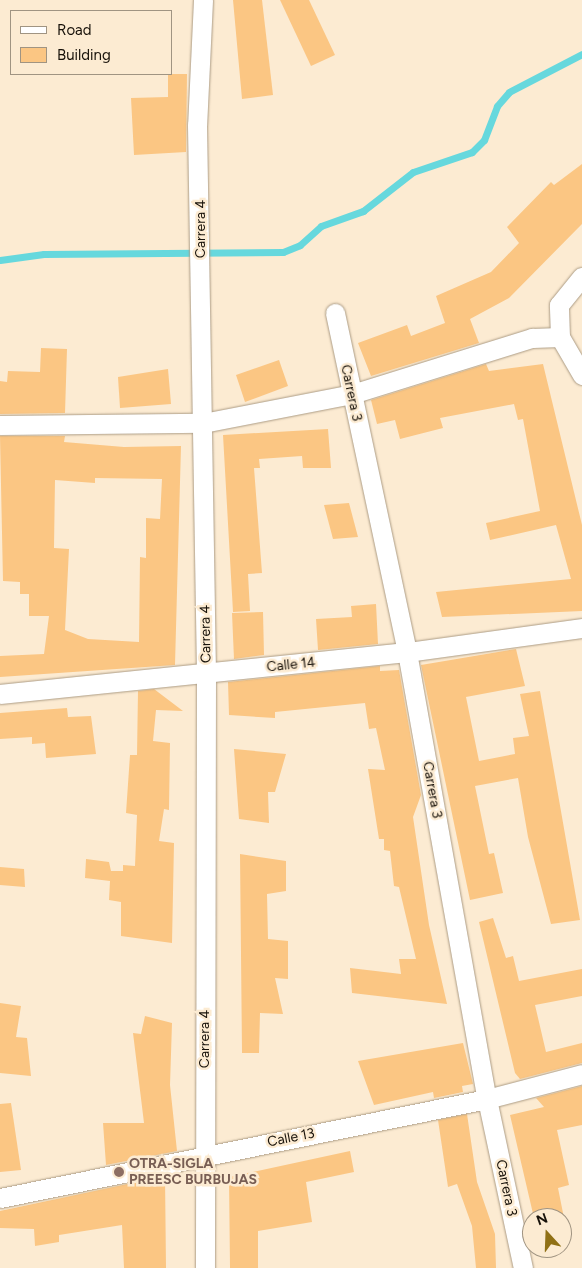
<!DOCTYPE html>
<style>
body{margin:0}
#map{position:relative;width:582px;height:1268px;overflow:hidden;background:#fcebd2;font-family:Figtree,sans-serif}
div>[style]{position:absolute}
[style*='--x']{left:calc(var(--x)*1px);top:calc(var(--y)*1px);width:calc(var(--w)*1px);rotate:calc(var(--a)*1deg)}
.stream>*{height:7px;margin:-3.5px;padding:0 3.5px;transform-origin:3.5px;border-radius:3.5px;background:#66d8dd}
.building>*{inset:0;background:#fbc683}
.roads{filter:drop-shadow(0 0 1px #ac9c85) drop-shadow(0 0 1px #ac9c85)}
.street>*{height:19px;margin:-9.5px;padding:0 9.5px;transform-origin:9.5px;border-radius:9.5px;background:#fff}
.dots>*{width:14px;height:14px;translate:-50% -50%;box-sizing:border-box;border:2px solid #fcebd2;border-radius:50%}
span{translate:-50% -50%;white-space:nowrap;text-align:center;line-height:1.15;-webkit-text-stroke:5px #fcebd2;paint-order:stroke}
.street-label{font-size:14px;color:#171109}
.education-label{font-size:14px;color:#785e54;font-weight:700}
.left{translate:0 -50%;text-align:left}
.legend{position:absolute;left:10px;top:10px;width:162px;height:65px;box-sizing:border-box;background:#fcebd2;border:1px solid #a09482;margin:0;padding:6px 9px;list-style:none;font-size:15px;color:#171109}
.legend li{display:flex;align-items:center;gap:10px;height:25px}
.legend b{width:25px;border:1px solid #a09482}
.north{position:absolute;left:522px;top:1208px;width:50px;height:50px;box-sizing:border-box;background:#fcebd2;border:1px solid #a09482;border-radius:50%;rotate:340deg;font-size:14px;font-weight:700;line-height:20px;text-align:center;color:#171109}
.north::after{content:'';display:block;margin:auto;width:18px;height:22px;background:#907015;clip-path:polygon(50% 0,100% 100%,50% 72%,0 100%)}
</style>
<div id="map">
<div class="stream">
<div style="--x:0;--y:260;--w:44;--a:-7.8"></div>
<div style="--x:44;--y:254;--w:239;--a:-0.5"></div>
<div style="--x:283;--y:252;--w:18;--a:-22"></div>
<div style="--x:300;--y:245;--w:28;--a:-42"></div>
<div style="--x:321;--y:226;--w:45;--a:-19.7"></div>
<div style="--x:363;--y:211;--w:63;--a:-38"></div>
<div style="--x:413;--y:172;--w:62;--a:-18.7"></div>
<div style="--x:472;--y:152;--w:17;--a:-45"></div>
<div style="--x:484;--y:140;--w:36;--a:-69"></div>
<div style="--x:497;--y:106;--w:18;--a:-49"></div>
<div style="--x:509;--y:92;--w:82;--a:-27.5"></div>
</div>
<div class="building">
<div style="clip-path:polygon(233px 0,262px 0,273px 95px,242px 99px)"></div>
<div style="clip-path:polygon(280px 0,309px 0,335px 55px,311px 66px)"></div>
<div style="clip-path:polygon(168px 74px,187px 74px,186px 152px,134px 155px,131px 98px,168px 97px)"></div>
<div style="clip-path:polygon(582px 164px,582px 224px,509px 298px,470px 319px,479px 343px,371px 376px,358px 343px,407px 325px,411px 336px,445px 323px,436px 296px,491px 272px,519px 243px,507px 227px,551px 182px,554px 185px)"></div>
<div style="clip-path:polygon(41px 348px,67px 349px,65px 413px,0 414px,0 381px,7px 382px,8px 371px,40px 372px)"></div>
<div style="clip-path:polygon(279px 360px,288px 386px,245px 402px,236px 375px)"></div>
<div style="clip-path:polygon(486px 364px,489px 371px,543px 364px,582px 525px,582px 611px,442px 617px,436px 592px,571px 579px,556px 525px,490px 540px,486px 523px,540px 511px,523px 419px,518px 420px,514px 404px,440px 418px,443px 428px,400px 439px,395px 420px,377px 424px,371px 400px)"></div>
<div style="clip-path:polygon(168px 369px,171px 404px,120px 408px,118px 377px)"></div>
<div style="clip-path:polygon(328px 429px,331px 468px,303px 468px,302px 456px,259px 459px,260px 468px,254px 468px,262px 573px,248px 574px,250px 611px,233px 612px,223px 435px)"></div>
<div style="clip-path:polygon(evenodd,0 436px,65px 436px,64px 442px,124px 447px,181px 446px,175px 665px,0 677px,0 656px,44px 654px,49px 616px,29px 616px,29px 594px,20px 594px,20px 582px,3px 581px,0 436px,95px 478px,162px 479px,160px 519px,146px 518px,146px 558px,140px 557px,139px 642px,88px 639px,65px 630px,69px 549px,54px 548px,55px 480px,95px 483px,95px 478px)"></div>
<div style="clip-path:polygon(349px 503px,358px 537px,333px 539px,324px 505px)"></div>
<div style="clip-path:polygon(376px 604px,378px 644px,318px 650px,316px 619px,352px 617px,351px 606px)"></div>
<div style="clip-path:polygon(263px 612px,264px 655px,234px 659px,232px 613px)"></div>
<div style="clip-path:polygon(516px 649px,525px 686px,466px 697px,479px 761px,515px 754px,513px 738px,529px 736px,520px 694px,540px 691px,580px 920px,551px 924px,528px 837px,518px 778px,475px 786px,489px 854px,494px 853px,503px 893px,470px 900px,421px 665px)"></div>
<div style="clip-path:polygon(380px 666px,380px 671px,399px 670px,421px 795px,413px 817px,429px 925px,447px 1004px,352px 993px,350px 968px,401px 974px,399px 959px,416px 959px,399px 887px,394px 886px,390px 851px,384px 850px,384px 839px,379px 839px,368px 769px,385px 770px,376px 728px,369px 729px,365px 703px,275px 712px,275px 718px,229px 715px,228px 682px)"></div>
<div style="clip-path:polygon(154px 689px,183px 711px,156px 710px,153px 741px,170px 743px,169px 810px,164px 809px,159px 841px,174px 843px,172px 943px,121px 936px,121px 902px,109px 900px,110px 881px,85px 878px,86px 859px,109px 862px,111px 871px,123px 871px,123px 865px,135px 866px,137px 815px,126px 813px,130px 755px,137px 755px,138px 691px)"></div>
<div style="clip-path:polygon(67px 708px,68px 717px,91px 716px,96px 754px,46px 758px,45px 743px,32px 744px,32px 737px,0 739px,0 713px)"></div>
<div style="clip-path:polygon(234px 749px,286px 754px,275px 792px,268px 792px,269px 823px,239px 819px)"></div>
<div style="clip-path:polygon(240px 854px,286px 861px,286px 891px,267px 894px,268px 939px,288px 941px,288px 979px,275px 978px,283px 1014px,260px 1013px,259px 1053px,242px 1053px)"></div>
<div style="clip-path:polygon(0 867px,24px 869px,25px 887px,0 885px)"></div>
<div style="clip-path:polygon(493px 918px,506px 958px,513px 956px,519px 981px,582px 969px,582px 996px,535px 1005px,546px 1052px,582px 1043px,582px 1063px,520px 1079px,515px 1073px,479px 922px)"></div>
<div style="clip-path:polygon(0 1003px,21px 1006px,16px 1037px,27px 1038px,31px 1076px,0 1073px)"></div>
<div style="clip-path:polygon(145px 1016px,172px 1023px,170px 1085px,177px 1151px,106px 1165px,103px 1123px,144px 1123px,133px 1033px,141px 1034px)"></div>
<div style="clip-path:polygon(463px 1043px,473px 1084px,462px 1086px,463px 1092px,434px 1098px,433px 1092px,374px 1105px,358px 1061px)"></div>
<div style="clip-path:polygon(582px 1086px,582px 1125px,557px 1130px,569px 1185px,558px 1188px,564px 1218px,534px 1218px,510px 1115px,544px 1107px,536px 1098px)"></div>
<div style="clip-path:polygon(11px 1103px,21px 1170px,0 1172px,0 1104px)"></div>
<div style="clip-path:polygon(467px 1114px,477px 1182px,495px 1234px,496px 1268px,476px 1268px,472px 1226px,457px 1184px,448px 1187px,438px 1120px)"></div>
<div style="clip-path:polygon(350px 1151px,354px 1172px,306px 1182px,312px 1222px,258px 1231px,258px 1268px,230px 1268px,229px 1177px)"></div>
<div style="clip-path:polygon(165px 1176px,166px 1268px,124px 1268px,122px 1225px,59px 1235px,59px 1242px,35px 1246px,34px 1229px,0 1228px,0 1211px)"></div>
</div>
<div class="roads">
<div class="street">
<div style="--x:203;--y:0;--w:125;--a:92.7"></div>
<div style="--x:197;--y:125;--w:550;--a:89.06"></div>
<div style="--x:206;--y:675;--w:593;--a:90.1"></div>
<div style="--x:335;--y:313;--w:347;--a:78"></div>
<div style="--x:407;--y:652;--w:454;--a:79.9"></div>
<div style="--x:487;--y:1099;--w:173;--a:78"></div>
<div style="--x:560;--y:337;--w:32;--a:-92"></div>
<div style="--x:559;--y:305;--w:36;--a:-51"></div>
<div style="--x:560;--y:337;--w:44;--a:59.9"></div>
<div style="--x:0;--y:425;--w:203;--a:-0.6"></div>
<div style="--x:203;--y:423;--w:152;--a:-11"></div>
<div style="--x:352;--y:394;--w:189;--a:-17.3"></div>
<div style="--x:532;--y:338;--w:28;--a:-2"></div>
<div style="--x:0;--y:694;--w:409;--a:-5.9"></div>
<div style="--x:407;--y:652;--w:177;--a:-7.8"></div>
<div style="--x:0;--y:1198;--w:497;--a:-11.5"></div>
<div style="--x:487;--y:1099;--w:98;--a:-14.7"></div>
</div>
</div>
<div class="dots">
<div style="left:119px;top:1172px;background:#8d6e63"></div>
</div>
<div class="street-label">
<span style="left:201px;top:229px;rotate:-90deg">Carrera 4</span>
<span style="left:351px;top:393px;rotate:78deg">Carrera 3</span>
<span style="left:206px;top:634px;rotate:-91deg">Carrera 4</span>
<span style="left:291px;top:665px;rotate:-6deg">Calle 14</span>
<span style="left:432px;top:790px;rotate:80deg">Carrera 3</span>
<span style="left:205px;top:1039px;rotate:-90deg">Carrera 4</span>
<span style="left:291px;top:1138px;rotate:-11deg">Calle 13</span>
<span style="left:506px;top:1188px;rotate:78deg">Carrera 3</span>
</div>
<div class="education-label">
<span class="left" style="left:129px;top:1172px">OTRA-SIGLA<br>PREESC BURBUJAS</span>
</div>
<ul class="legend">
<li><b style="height:6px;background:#fff"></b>Road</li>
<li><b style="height:14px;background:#fbc683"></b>Building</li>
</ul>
<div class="north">N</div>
</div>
